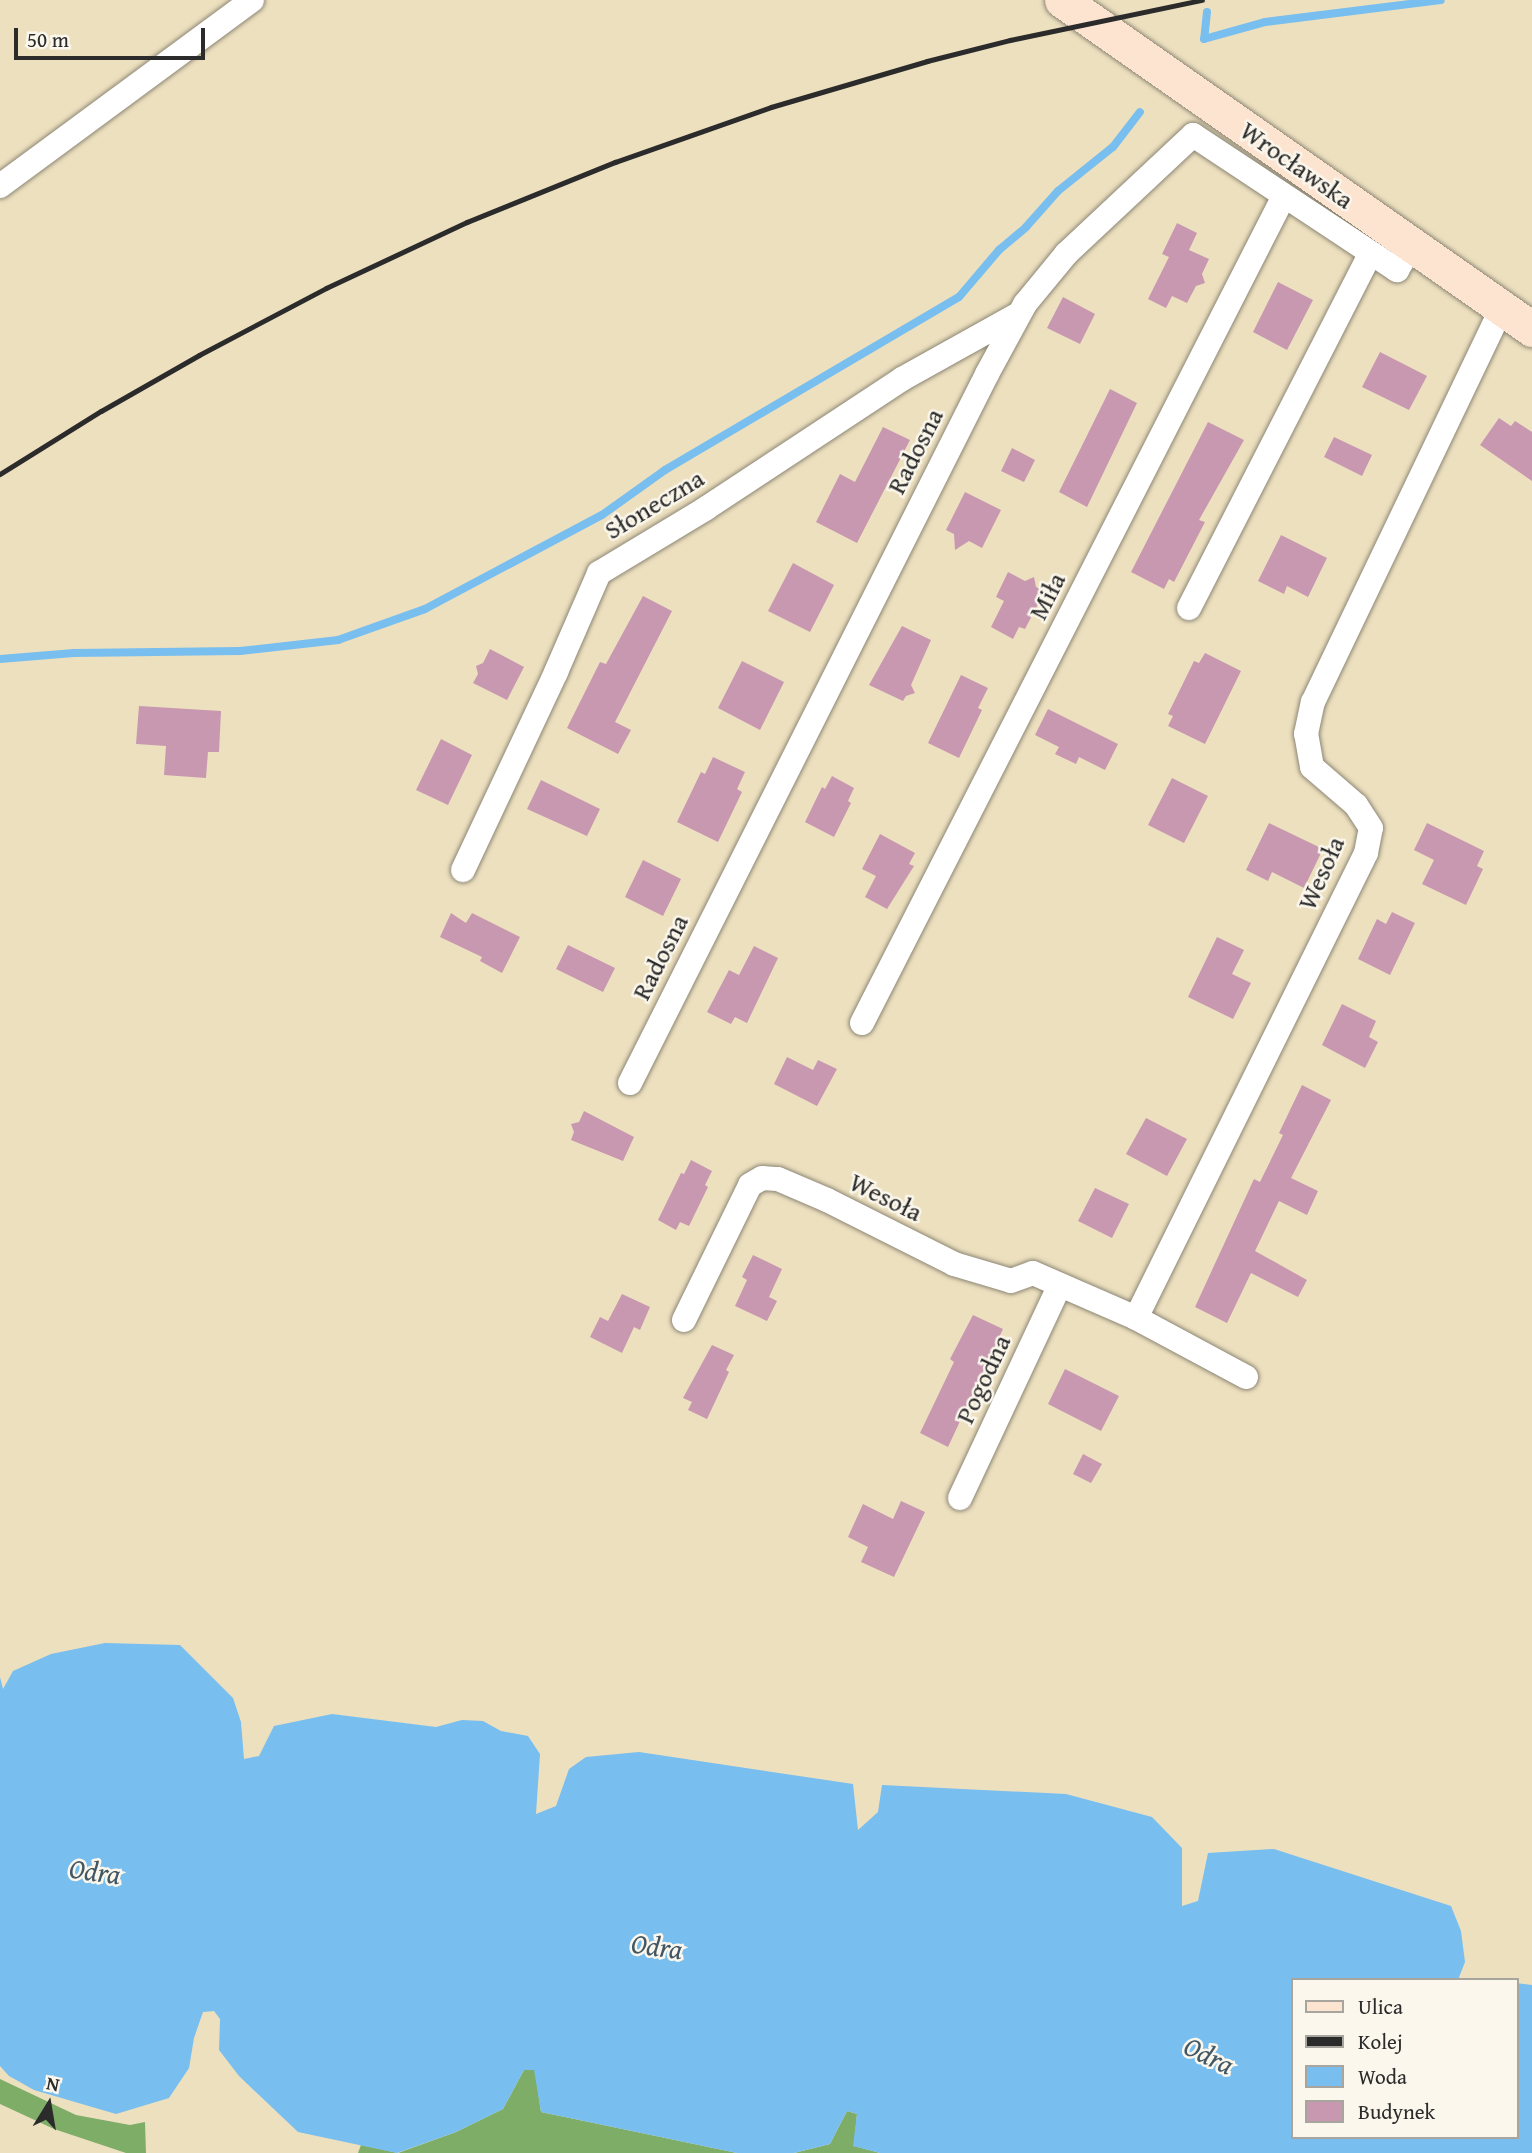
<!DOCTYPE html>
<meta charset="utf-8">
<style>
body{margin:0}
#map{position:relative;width:1532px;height:2153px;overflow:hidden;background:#ede0bf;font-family:"Gentium Book Plus",serif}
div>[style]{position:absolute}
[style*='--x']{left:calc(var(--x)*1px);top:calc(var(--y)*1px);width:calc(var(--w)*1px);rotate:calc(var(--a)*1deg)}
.forest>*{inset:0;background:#7ead67}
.water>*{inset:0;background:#78beef}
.stream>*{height:8px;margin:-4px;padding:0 4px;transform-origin:4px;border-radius:4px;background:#78beef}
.building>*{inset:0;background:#c898b1}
.roads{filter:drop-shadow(0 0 2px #8c8675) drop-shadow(0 0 2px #8c8675)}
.minor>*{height:24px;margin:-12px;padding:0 12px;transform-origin:12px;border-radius:12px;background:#fff}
.secondary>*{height:35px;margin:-17.5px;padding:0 17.5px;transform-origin:17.5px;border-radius:17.5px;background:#fde4d1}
.rail>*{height:5px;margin:-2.5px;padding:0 2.5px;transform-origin:2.5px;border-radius:2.5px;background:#2b2b2b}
span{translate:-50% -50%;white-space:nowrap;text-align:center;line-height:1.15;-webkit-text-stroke:5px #fbf7ec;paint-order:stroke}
.street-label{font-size:26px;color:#2b2b2b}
.water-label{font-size:28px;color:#425766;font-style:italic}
.legend{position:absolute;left:1291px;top:1978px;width:228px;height:161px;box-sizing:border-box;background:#fbf7ec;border:2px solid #a8a59f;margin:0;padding:9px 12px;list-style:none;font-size:21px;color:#2b2b2b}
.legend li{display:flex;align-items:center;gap:14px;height:35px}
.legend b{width:35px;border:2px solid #a8a59f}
.north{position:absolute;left:14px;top:2069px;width:70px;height:70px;-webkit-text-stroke:5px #fbf7ec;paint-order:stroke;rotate:11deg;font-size:19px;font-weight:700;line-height:28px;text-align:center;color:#2b2b2b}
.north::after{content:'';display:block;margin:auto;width:24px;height:32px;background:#2b2b2b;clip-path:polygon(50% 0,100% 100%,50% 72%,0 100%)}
.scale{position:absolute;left:14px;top:28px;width:191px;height:32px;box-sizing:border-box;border:4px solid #2b2b2b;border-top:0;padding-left:9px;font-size:21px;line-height:24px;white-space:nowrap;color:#2b2b2b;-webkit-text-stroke:5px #fbf7ec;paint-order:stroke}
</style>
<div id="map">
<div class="forest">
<div style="clip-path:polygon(524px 2070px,535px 2070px,541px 2112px,737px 2153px,358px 2153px,361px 2145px,398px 2153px,456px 2132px,503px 2109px)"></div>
<div style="clip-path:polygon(0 2079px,76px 2115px,130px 2125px,145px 2122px,146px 2153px,126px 2153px,54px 2129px,0 2104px)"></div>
<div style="clip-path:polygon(847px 2111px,857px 2114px,854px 2146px,880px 2153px,794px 2153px,830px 2144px)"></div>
</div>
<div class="water">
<div style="clip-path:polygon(105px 1643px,180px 1645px,233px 1698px,241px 1722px,244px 1759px,259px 1756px,274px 1726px,332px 1714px,436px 1727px,462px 1720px,483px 1721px,501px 1731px,528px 1736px,540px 1754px,536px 1814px,556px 1806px,569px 1769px,586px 1757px,639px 1752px,853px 1784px,858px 1830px,878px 1812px,882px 1785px,1066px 1794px,1152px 1817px,1182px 1848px,1182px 1906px,1198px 1901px,1208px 1853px,1274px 1849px,1451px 1906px,1461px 1931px,1465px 1962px,1458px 1980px,1292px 1980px,1292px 2137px,1516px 2137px,1516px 1983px,1532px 1985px,1532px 2153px,880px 2153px,853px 2146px,857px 2114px,847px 2111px,830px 2144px,794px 2153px,737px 2153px,541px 2112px,534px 2070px,524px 2070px,503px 2109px,456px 2132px,397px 2153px,298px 2132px,239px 2076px,219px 2050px,220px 2019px,214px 2011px,203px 2012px,194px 2038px,189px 2068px,169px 2098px,116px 2114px,34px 2090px,9px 2076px,0 2066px,0 1677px,3px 1689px,13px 1671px,51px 1654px)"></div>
</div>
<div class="stream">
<div style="--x:1207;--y:12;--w:27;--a:96"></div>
<div style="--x:1204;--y:39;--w:63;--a:-15.6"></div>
<div style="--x:1265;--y:22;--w:177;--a:-7.1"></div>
<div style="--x:0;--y:659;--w:74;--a:-4.6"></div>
<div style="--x:74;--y:653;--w:166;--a:-0.7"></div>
<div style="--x:240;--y:651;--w:99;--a:-6.4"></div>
<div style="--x:338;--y:640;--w:92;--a:-19.6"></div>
<div style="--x:425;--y:609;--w:200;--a:-28"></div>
<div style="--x:602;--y:515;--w:77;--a:-35.5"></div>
<div style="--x:665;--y:470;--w:341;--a:-30.5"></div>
<div style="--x:959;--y:297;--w:62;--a:-49.6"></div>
<div style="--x:999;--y:250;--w:35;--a:-40"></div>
<div style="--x:1026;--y:227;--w:48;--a:-48.4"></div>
<div style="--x:1058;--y:191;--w:70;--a:-38.7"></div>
<div style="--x:1113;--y:147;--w:44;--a:-52.4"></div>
</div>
<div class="building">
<div style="clip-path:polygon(1177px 223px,1197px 233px,1189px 250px,1209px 259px,1202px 274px,1205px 283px,1196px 286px,1187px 303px,1172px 296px,1166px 308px,1148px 299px,1169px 257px,1162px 254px)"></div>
<div style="clip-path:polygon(1278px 282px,1313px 300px,1287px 350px,1253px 332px)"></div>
<div style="clip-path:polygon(1063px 297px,1095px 314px,1080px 344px,1047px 328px)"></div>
<div style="clip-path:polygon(1380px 352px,1427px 376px,1409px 410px,1362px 387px)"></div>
<div style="clip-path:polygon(1110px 389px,1137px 403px,1087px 507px,1059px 492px)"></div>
<div style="clip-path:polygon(1499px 418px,1511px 426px,1515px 421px,1532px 432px,1532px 481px,1480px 445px)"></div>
<div style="clip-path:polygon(1208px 422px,1244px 440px,1199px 520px,1205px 522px,1174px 582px,1169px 579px,1164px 589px,1131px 572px)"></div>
<div style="clip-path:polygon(883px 427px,910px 440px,857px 543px,816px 522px,840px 474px,855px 482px)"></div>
<div style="clip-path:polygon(1334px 437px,1372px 455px,1362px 476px,1324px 457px)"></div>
<div style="clip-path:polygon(1012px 448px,1035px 460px,1024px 482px,1001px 471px)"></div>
<div style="clip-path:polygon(965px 492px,1001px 510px,982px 548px,969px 541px,955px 550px,954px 534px,946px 530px)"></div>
<div style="clip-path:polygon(1281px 535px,1327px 558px,1308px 597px,1287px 586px,1284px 594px,1258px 581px)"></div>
<div style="clip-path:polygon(793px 563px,834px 585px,810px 632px,768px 611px)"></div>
<div style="clip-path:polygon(1008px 572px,1025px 581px,1034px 577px,1036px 587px,1045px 591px,1025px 629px,1019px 627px,1013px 639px,991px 627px,1004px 601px,996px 597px)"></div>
<div style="clip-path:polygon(643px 596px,672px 611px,615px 722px,631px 730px,618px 754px,567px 728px,600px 662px,606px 664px)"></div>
<div style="clip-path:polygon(902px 626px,931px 640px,911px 685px,915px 693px,906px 696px,903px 701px,869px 685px)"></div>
<div style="clip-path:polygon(490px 649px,524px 667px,507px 700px,473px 683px,478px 674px,476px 666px,483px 663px)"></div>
<div style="clip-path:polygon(1205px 653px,1241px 671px,1205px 744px,1168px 726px,1173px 716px,1168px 714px,1194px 661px,1199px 663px)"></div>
<div style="clip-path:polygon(742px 661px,784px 682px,760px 730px,718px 708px)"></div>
<div style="clip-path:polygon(961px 675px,988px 688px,978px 708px,982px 710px,959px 758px,928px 743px)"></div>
<div style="clip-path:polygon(139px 706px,221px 711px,219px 752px,208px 752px,206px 778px,164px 775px,166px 746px,136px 744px)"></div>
<div style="clip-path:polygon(1048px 709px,1118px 744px,1105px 770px,1079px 757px,1076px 764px,1055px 754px,1059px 747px,1035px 735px)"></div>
<div style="clip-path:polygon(441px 739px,472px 755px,448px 805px,416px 790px)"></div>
<div style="clip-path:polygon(713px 757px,745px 772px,737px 789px,742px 792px,718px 842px,677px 822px,701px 772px,705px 774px)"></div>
<div style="clip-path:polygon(832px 776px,854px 788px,848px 801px,851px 803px,834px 837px,805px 822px,822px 787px,825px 789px)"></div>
<div style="clip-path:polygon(1172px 778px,1208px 796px,1184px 843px,1148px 825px)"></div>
<div style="clip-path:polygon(541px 780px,600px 809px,587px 836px,527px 809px)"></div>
<div style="clip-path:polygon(1269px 823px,1323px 849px,1304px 888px,1272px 872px,1268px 881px,1246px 870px)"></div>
<div style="clip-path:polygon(1427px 823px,1484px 851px,1477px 866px,1483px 869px,1466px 905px,1422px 884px,1434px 860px,1414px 850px)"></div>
<div style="clip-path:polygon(880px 834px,915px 853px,909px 864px,914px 866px,887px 909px,865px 897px,876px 876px,862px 869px)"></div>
<div style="clip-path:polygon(643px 860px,681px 879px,663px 916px,625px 897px)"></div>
<div style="clip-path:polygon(1392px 912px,1415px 923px,1390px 975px,1358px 959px,1377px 919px,1386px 924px)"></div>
<div style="clip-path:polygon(451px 913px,466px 923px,472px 913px,520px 937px,502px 973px,480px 961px,482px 957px,440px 937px)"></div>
<div style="clip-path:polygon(1217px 937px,1244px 950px,1232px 974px,1251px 983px,1233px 1019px,1188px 997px)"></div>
<div style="clip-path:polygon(568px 945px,615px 968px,603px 992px,556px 969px)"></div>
<div style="clip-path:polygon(754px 946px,778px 958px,747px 1023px,735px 1017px,731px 1024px,707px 1012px,729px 970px,739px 975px)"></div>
<div style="clip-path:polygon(1342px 1004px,1376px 1021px,1369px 1037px,1378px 1042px,1365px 1068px,1322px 1045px)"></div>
<div style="clip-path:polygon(787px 1057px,813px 1070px,818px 1060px,837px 1069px,817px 1106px,774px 1084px)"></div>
<div style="clip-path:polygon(1302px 1085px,1331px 1100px,1291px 1178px,1318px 1191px,1307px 1215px,1279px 1201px,1255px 1251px,1307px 1280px,1298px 1297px,1251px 1273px,1227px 1323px,1195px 1307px,1254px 1179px,1260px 1182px,1283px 1135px,1279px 1133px)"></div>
<div style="clip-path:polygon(584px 1111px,634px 1137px,623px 1161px,571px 1140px,574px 1132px,571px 1124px,579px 1122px)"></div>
<div style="clip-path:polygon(1146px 1118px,1187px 1139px,1167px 1176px,1126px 1154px)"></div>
<div style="clip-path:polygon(691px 1160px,712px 1171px,705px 1185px,708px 1187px,689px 1226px,680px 1222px,676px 1230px,658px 1220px,681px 1173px,684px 1174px)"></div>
<div style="clip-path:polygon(1095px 1188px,1129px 1204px,1112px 1238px,1078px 1221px)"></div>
<div style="clip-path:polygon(753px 1255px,782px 1269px,769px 1297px,777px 1301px,767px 1321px,735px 1306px,747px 1280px,742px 1277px)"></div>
<div style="clip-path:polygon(622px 1294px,650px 1307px,640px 1330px,634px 1327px,622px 1353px,590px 1337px,600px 1317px,608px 1321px)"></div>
<div style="clip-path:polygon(973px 1315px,1003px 1329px,948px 1447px,920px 1433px,954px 1362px,950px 1359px)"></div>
<div style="clip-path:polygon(712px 1345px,734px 1355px,726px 1370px,729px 1372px,707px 1419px,688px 1410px,692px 1402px,683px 1398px)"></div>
<div style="clip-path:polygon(1065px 1369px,1119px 1396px,1101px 1431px,1048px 1404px)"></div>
<div style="clip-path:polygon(1083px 1454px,1102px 1464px,1091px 1483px,1073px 1474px)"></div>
<div style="clip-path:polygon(901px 1501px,925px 1512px,894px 1577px,861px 1562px,868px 1547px,848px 1537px,863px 1504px,893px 1519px)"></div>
</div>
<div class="roads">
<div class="minor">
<div style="--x:0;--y:186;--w:313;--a:-36.4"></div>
<div style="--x:1189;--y:608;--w:397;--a:-62.9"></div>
<div style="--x:463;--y:870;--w:219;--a:-64.8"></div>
<div style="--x:556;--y:672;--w:108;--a:-66.5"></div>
<div style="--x:599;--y:573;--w:124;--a:-31.1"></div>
<div style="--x:705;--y:509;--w:236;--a:-33.4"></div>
<div style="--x:902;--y:379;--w:134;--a:-29.1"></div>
<div style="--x:862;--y:1023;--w:928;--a:-62.97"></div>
<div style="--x:630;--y:1083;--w:794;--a:-63.27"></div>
<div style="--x:987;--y:374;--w:80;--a:-61.5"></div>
<div style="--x:1025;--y:304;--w:65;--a:-50.6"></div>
<div style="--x:1066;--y:254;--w:174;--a:-43.1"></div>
<div style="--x:1193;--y:135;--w:245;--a:33.5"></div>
<div style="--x:1397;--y:270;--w:29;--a:-59"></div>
<div style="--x:684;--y:1320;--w:150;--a:-63.9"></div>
<div style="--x:750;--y:1185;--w:14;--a:-30"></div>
<div style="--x:762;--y:1178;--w:16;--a:4"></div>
<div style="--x:778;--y:1179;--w:53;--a:23.2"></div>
<div style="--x:827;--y:1200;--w:142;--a:26.7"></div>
<div style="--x:954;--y:1264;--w:59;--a:16.6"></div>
<div style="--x:1011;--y:1281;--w:23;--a:-20"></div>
<div style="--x:1033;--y:1273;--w:112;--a:23.6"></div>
<div style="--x:1246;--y:1377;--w:125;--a:-151.8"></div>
<div style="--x:1136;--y:1318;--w:519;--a:-63.68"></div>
<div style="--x:1366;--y:853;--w:25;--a:-79"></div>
<div style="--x:1371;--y:828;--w:27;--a:-123"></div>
<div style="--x:1356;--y:805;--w:58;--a:-139.2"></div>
<div style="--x:1312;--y:767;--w:34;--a:-100"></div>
<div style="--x:1306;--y:734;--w:33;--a:-78"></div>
<div style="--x:1313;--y:702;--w:437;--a:-64.4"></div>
<div style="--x:960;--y:1498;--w:235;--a:-64.9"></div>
</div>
<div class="secondary">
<div style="--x:1062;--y:0;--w:574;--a:34.99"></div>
</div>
</div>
<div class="rail">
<div style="--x:0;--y:474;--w:119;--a:-32"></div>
<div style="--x:101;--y:411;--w:113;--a:-29.7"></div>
<div style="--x:199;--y:355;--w:144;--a:-27.8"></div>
<div style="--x:326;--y:288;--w:156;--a:-25.1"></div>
<div style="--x:467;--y:222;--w:160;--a:-22.1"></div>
<div style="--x:615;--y:162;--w:165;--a:-19.4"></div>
<div style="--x:771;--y:107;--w:163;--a:-16.4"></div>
<div style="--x:927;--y:61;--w:86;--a:-14.2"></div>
<div style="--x:1010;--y:40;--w:196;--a:-11.8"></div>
</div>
<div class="street-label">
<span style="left:1297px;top:165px;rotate:35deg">Wrocławska</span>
<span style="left:915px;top:451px;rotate:-63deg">Radosna</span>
<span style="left:654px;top:504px;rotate:-31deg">Słoneczna</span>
<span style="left:1047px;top:596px;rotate:-63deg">Miła</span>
<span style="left:1321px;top:873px;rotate:-66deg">Wesoła</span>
<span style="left:660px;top:957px;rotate:-63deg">Radosna</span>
<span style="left:886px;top:1197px;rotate:26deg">Wesoła</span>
<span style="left:983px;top:1379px;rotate:-65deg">Pogodna</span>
</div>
<div class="water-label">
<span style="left:95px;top:1871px;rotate:8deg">Odra</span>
<span style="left:657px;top:1946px;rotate:8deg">Odra</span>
<span style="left:1209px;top:2055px;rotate:26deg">Odra</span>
</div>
<ul class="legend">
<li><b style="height:9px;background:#fde4d1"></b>Ulica</li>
<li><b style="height:9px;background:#2b2b2b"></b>Kolej</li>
<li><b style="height:19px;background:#78beef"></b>Woda</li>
<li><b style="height:19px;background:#c898b1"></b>Budynek</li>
</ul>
<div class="north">N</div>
<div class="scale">50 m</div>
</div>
